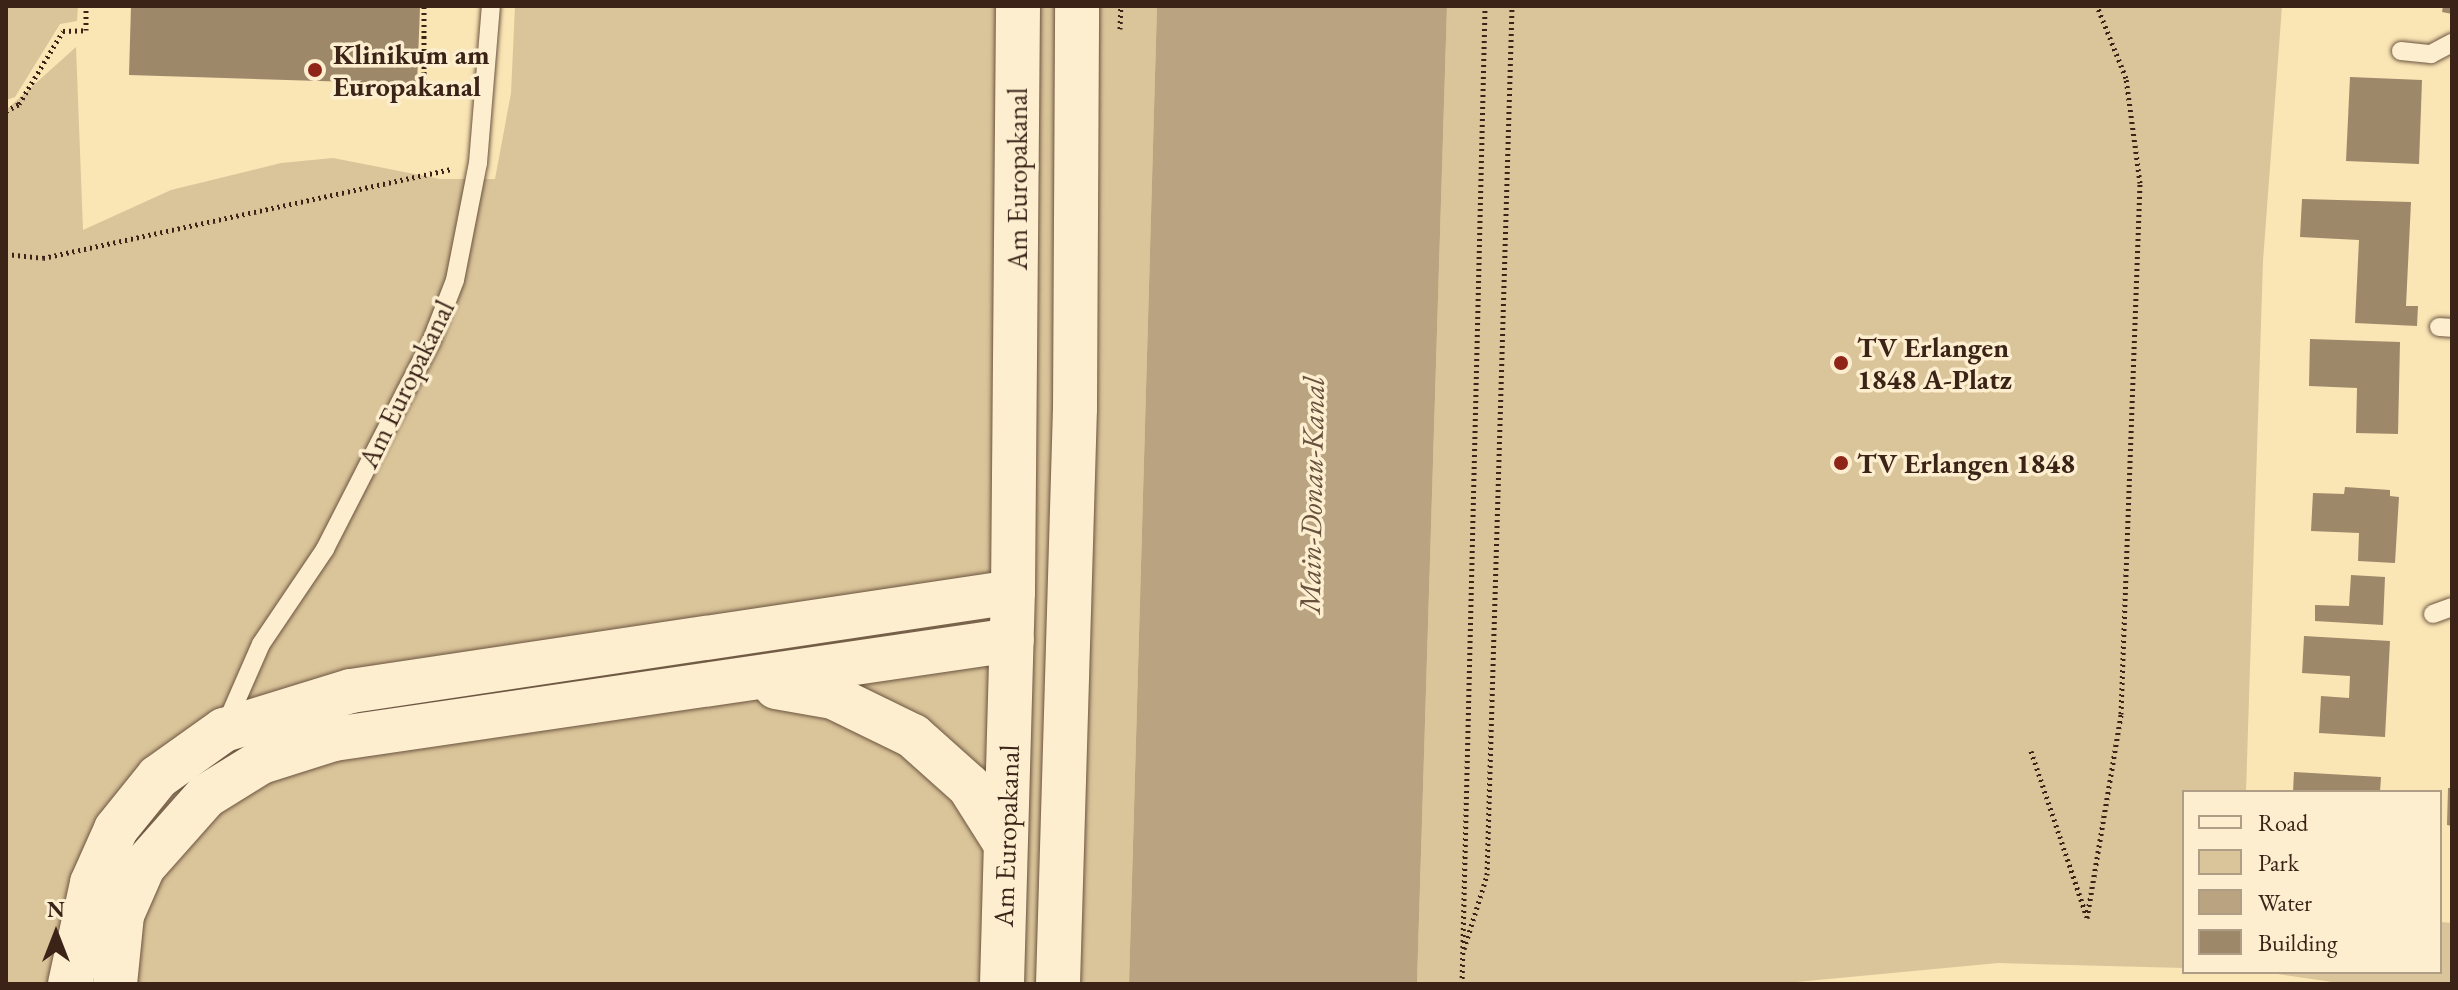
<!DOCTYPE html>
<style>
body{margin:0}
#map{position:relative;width:2458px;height:990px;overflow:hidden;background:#fae5b5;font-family:"EB Garamond",serif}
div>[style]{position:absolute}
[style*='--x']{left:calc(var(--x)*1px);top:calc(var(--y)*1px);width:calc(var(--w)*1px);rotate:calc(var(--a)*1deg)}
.green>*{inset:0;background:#dac49a}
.water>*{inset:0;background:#b9a380}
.building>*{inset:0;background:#9e886a}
.path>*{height:5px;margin-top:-2.5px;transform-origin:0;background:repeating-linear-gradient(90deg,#3b2318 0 2px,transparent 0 6px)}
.roads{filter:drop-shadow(0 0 2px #6b543f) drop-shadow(0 0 2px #6b543f)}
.service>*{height:18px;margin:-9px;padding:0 9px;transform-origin:9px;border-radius:9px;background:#fceecf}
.tertiary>*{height:44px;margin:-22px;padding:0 22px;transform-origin:22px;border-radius:22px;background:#fceecf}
.secondary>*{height:44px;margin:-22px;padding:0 22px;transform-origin:22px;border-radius:22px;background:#fceecf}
.dots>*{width:22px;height:22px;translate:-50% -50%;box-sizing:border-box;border:4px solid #fceecf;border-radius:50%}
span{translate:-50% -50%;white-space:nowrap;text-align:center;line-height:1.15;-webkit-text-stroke:7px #fceecf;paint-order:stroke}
.poi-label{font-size:28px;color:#3b2318;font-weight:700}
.left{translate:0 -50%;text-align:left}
.street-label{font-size:28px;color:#3b2318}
.water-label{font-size:30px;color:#67503c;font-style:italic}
.frame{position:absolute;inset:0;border:8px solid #3b2318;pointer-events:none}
.legend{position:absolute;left:2182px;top:790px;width:260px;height:184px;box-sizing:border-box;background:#fceecf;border:2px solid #af9d86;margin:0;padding:10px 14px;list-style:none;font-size:24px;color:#3b2318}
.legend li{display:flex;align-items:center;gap:16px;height:40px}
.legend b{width:40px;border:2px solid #af9d86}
.north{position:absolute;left:16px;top:894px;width:80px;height:80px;-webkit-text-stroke:6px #fceecf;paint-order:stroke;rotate:0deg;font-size:22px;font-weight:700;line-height:32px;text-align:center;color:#3b2318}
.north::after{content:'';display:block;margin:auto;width:28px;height:36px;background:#3b2318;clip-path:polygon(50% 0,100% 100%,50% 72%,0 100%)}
</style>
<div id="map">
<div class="green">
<div style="clip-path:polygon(6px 6px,78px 6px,77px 21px,60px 24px,15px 97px,6px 100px)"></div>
<div style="clip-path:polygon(515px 6px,1157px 6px,1129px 984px,6px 984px,6px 110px,76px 47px,83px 230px,171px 190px,281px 163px,333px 158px,440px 179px,495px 179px,511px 93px)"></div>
<div style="clip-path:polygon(1447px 6px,2282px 6px,2263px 261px,2246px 792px,2184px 792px,2184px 968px,1998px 963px,1776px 984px,1417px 984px)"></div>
<div style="clip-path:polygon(2440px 922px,2452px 923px,2452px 984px,2346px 984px,2264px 972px,2440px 972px)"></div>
</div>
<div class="water">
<div style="clip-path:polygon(1157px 6px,1447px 6px,1417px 984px,1129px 984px)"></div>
</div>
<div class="building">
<div style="clip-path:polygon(131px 6px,420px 8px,417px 84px,129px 75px)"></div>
<div style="clip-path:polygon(2443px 6px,2452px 6px,2452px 14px,2442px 12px)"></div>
<div style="clip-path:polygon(2350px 77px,2422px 80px,2419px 164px,2346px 161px)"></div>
<div style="clip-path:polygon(2302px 199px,2411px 202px,2406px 306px,2418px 306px,2417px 326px,2355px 323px,2359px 240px,2300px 237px)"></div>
<div style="clip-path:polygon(2310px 339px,2400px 342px,2398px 434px,2356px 433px,2357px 388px,2309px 386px)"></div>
<div style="clip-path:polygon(2345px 487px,2390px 490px,2390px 496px,2399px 497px,2395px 563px,2358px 561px,2359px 533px,2311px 531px,2313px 493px,2344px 494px)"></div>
<div style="clip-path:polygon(2351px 575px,2385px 577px,2383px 625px,2315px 621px,2315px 605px,2349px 606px)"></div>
<div style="clip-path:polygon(2304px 636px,2390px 641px,2385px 737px,2319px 733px,2321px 696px,2349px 698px,2350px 676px,2302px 673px)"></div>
<div style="clip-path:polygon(2294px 772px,2381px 777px,2380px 792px,2293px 792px)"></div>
<div style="clip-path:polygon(2448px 788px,2452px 788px,2452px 826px,2447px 825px)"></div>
</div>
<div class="path">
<div style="--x:1120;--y:29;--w:23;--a:-88"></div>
<div style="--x:424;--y:86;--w:80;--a:-90"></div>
<div style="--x:6;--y:111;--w:15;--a:-28"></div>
<div style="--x:19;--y:104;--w:85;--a:-58.9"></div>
<div style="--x:63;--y:31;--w:23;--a:-2"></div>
<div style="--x:86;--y:30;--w:24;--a:-90"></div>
<div style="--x:6;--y:254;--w:37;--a:6"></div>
<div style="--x:43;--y:258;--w:418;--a:-12.3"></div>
<div style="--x:2031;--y:751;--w:175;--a:71.4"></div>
<div style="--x:2087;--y:918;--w:207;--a:-80.5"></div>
<div style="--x:2121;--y:714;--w:531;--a:-87.95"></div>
<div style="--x:2140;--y:183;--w:106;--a:-97.6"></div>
<div style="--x:2126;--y:78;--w:78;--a:-111.9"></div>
<div style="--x:1464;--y:949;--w:77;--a:-72.7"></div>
<div style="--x:1487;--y:875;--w:869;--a:-88.35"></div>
<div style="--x:1462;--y:984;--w:978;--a:-88.65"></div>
</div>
<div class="roads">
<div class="service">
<div style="--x:2401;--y:51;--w:30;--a:6"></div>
<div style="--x:2431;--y:54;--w:24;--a:-28"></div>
<div style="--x:2439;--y:327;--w:13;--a:4"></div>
<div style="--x:2433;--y:614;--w:20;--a:-20"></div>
<div style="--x:226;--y:724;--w:87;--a:-66.4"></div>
<div style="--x:261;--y:644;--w:115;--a:-56"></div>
<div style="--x:325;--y:549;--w:233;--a:-62.9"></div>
<div style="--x:431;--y:342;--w:66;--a:-68.8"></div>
<div style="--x:455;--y:280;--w:119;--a:-78.9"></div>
<div style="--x:478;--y:163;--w:158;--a:-85.3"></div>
</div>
<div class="tertiary">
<div style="--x:776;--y:687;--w:58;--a:10"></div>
<div style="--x:833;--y:697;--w:89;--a:26"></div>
<div style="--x:913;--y:736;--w:75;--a:41.8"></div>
<div style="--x:969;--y:786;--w:67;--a:57.7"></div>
<div style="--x:115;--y:984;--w:69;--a:-84.2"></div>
<div style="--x:122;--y:915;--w:52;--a:-66.4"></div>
<div style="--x:143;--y:867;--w:95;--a:-48.4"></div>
<div style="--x:206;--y:796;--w:65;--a:-31.7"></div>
<div style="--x:261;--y:762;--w:77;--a:-17.5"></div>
<div style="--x:334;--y:739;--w:685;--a:-8.31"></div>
</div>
<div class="secondary">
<div style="--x:70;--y:984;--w:103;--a:-77.7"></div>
<div style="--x:92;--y:883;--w:59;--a:-66"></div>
<div style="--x:116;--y:829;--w:67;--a:-51.1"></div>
<div style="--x:158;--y:777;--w:81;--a:-35.5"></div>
<div style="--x:224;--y:730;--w:133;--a:-17.1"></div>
<div style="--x:351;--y:691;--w:669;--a:-8.51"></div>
<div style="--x:1002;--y:984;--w:392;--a:-88.4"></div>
<div style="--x:1013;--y:592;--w:586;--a:-89.51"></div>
<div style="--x:1058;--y:984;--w:575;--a:-88.31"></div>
<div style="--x:1075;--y:409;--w:403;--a:-89.7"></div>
</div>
</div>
<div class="dots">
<div style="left:315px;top:70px;background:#8f2418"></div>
<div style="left:1841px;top:363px;background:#8f2418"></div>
<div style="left:1841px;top:463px;background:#8f2418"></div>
</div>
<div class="poi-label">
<span class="left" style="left:333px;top:70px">Klinikum am<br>Europakanal</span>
<span class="left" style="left:1857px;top:363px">TV Erlangen<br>1848 A-Platz</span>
<span class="left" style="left:1857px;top:463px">TV Erlangen 1848</span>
</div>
<div class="street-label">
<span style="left:1017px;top:179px;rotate:-90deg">Am Europakanal</span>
<span style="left:406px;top:384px;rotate:-64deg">Am Europakanal</span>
<span style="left:1006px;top:836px;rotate:-88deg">Am Europakanal</span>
</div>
<div class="water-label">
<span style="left:1312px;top:495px;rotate:-89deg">Main-Donau-Kanal</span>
</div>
<div class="frame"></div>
<ul class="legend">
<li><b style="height:10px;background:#fceecf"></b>Road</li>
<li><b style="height:22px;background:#dac49a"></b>Park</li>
<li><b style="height:22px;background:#b9a380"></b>Water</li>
<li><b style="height:22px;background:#9e886a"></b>Building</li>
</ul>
<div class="north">N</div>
</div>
